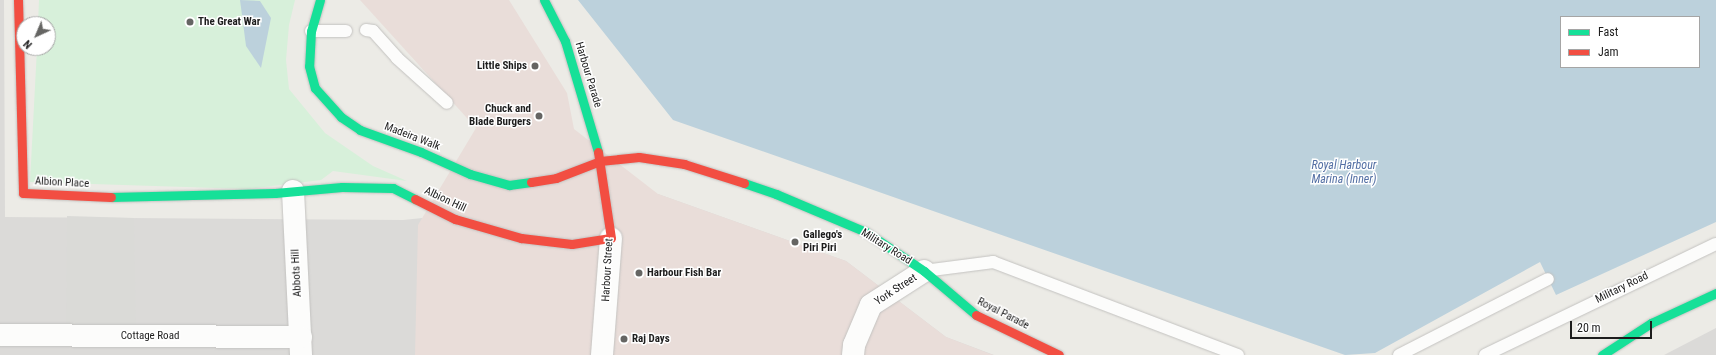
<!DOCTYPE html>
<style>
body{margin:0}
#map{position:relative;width:1716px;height:355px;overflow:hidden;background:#ecebe6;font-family:"Roboto Condensed",sans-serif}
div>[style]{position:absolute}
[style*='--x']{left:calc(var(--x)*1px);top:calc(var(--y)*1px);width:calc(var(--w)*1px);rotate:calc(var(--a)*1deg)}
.residential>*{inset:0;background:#dbdad8}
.commercial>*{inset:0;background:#e9ddd9}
.park>*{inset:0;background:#d7f0da}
.parking>*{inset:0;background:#dadad7}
.water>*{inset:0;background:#bcd1dc}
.roads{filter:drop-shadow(0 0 1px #c3c2c0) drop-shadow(0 0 1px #c3c2c0)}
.lane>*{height:12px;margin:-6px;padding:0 6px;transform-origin:6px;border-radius:6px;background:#fcfcfb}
.street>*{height:22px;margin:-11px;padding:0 11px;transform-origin:11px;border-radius:11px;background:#fcfcfb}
.fast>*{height:9px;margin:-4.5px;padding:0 4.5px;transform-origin:4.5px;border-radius:4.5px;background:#16e098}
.jam>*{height:9px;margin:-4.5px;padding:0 4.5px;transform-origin:4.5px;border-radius:4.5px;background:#f24e42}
.dots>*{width:11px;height:11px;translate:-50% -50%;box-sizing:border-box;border:2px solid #fff;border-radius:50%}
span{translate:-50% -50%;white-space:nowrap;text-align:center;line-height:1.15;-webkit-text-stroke:3px #fff;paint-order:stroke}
.poi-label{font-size:11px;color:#1d1d1d;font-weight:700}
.left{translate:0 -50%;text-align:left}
.right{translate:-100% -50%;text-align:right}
.street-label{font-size:11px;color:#1d1d1d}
.water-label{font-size:12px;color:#536fa4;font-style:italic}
.legend{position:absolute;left:1560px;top:16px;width:140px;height:52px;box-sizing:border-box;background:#fff;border:1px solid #a5a5a5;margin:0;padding:5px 7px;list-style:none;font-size:12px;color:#1d1d1d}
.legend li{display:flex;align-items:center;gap:8px;height:20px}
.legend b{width:20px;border:1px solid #a5a5a5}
.north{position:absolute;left:16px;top:16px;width:40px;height:40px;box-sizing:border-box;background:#fff;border:1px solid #a5a5a5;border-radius:50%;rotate:224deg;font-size:11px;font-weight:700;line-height:16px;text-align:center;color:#1d1d1d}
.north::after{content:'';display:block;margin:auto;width:14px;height:18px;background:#656563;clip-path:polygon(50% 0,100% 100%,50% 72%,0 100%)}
.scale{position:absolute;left:1570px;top:321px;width:82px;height:18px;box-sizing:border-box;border:2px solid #1d1d1d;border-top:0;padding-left:5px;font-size:12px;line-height:14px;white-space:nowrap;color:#1d1d1d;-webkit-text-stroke:3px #fff;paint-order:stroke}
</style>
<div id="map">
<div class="residential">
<div style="clip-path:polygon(0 0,4px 0,5px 217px,403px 220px,658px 194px,846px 261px,946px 337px,994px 355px,0 355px)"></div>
<div style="clip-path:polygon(1716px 328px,1716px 355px,1664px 355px)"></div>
</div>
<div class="commercial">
<div style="clip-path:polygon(360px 0,509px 0,567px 93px,574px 129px,658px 194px,846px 261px,946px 337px,993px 355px,415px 355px,418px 225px,476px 128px)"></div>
</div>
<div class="park">
<div style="clip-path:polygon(39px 0,295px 0,289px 25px,286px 60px,289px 89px,325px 133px,373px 166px,407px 181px,333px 171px,321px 180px,248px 189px,30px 182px,37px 48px,48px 48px,48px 24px,38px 24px)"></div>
</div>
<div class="parking">
<div style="clip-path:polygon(67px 216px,134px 218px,136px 329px,66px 327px)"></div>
</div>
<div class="water">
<div style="clip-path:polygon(240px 0,260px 1px,271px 18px,261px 68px,246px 46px)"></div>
<div style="clip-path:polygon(evenodd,578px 0,1716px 0,1716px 222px,1556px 295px,1540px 262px,1375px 353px,1345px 355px,673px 120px,578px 0,1561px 17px,1699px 17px,1699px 67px,1561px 67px,1561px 17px)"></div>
</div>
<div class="roads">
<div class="lane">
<div style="--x:366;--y:30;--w:7;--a:8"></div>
<div style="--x:373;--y:31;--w:36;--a:48"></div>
<div style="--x:397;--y:58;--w:67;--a:42"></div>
<div style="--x:311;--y:31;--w:35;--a:0"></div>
<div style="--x:924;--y:271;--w:70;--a:-7.4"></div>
<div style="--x:993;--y:262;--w:262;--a:20.8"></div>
<div style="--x:1399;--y:355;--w:167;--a:-27"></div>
<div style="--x:1485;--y:355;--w:256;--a:-25.7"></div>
</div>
<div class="street">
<div style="--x:293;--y:191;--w:164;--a:87.2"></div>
<div style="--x:0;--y:335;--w:301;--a:0.4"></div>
<div style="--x:602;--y:355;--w:117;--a:-85.6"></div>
<div style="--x:853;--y:355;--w:10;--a:-84"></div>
<div style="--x:854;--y:345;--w:43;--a:-67"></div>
<div style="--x:871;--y:305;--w:63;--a:-32.7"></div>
</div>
<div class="fast">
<div style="--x:320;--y:0;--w:32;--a:106"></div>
<div style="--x:311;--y:31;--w:35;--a:93"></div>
<div style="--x:309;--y:66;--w:23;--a:75"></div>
<div style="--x:315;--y:88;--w:39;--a:48"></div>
<div style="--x:341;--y:117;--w:23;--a:34"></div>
<div style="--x:360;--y:130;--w:65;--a:19.8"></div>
<div style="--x:421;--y:152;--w:54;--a:24.2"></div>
<div style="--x:470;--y:174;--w:41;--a:15.8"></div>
<div style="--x:509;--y:185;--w:22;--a:-8"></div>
<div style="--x:544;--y:0;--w:46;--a:62.9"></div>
<div style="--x:565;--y:41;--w:116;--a:73.4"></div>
<div style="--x:744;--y:183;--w:34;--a:19"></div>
<div style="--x:776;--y:194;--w:98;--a:22.9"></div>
<div style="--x:866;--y:232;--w:70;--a:33.9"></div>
<div style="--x:924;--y:271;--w:68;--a:40.2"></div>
<div style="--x:111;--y:197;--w:164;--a:-1.4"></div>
<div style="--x:275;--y:193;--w:67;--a:-5.1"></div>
<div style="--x:342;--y:187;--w:51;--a:1.1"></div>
<div style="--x:393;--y:188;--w:25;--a:27"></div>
<div style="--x:1602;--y:355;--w:59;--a:-33.1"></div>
<div style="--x:1651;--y:323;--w:72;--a:-24.8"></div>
</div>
<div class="jam">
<div style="--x:18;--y:0;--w:193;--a:88.5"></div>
<div style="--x:23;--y:193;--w:88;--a:2.6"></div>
<div style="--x:531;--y:182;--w:25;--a:-9"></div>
<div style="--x:556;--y:178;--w:47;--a:-21.1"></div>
<div style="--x:600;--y:161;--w:39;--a:-6"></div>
<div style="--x:639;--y:157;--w:46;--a:8.8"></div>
<div style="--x:684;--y:164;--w:63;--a:17.6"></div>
<div style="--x:415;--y:199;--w:45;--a:26.6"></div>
<div style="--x:455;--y:219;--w:69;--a:16.1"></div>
<div style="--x:521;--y:238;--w:51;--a:6.7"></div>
<div style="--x:572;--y:244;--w:39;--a:-9"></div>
<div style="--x:611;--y:238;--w:87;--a:-98.6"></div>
<div style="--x:976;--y:315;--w:92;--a:25.7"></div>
</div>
</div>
<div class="dots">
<div style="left:190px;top:22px;background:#656563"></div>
<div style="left:535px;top:66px;background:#656563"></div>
<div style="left:539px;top:116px;background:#656563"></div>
<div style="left:795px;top:242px;background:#656563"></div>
<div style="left:639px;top:273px;background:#656563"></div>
<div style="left:624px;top:339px;background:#656563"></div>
</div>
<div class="poi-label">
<span class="left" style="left:198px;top:22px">The Great War</span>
<span class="right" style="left:527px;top:66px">Little Ships</span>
<span class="right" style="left:531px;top:116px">Chuck and<br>Blade Burgers</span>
<span class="left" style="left:803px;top:242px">Gallego's<br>Piri Piri</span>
<span class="left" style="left:647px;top:273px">Harbour Fish Bar</span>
<span class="left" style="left:632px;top:339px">Raj Days</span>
</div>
<div class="street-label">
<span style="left:588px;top:75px;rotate:73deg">Harbour Parade</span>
<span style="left:412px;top:137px;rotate:21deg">Madeira Walk</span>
<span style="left:62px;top:183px;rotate:3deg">Albion Place</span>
<span style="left:445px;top:200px;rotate:25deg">Albion Hill</span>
<span style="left:886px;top:247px;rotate:32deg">Military Road</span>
<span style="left:608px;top:270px;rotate:-87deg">Harbour Street</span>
<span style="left:297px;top:273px;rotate:-93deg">Abbots Hill</span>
<span style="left:1622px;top:288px;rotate:-26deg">Military Road</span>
<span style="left:896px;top:290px;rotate:-33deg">York Street</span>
<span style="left:1003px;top:314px;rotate:27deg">Royal Parade</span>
<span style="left:150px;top:336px">Cottage Road</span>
</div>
<div class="water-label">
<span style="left:1344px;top:173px">Royal Harbour<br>Marina (Inner)</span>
</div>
<ul class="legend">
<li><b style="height:5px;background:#16e098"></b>Fast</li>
<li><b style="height:5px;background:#f24e42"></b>Jam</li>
</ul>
<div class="north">N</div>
<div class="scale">20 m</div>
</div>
